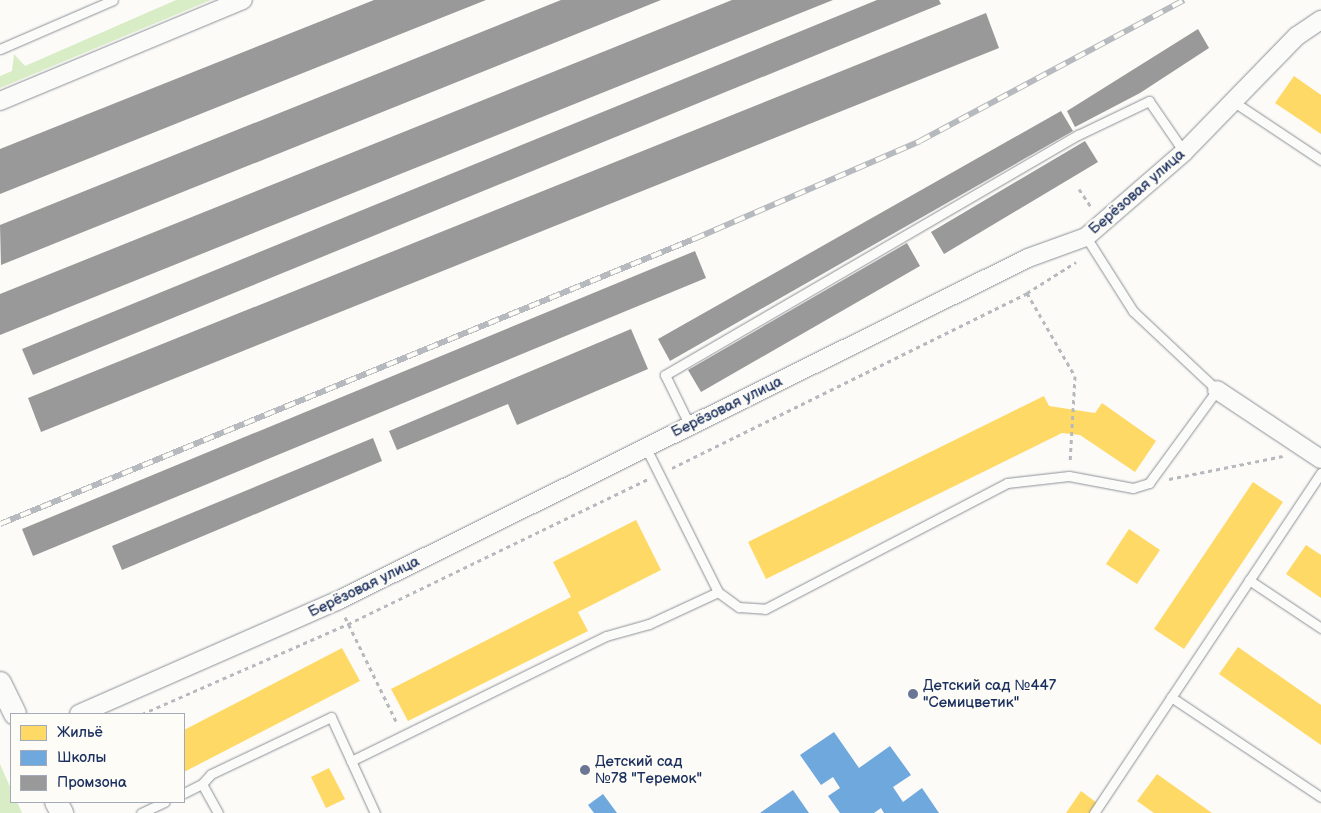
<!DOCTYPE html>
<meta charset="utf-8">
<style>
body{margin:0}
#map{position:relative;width:1321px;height:813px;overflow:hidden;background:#fcfbf8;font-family:"Balsamiq Sans",sans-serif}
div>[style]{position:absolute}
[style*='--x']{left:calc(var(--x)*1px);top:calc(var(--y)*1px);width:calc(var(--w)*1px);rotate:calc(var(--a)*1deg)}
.green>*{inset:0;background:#d8edc6}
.homes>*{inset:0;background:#ffd966}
.schools>*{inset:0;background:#6fa8dc}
.industry>*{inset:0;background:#999}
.path>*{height:3px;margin-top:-1.5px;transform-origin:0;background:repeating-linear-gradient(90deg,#b6b9bd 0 4px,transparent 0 8px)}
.roads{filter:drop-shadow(0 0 1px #8c9097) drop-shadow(0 0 1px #8c9097)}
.service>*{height:9px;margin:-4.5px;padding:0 4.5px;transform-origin:4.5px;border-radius:4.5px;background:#fbfbf9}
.minor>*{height:18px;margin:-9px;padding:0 9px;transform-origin:9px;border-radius:9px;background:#fbfbf9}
.tertiary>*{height:22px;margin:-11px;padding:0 11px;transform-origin:11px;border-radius:11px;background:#fbfbf9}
.rail>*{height:5.5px;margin-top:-2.75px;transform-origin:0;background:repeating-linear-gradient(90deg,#fdfcf7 0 11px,#b6b9bd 0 22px);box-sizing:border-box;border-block:1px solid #b6b9bd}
.dots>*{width:14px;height:14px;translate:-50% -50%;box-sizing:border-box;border:2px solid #fdfcf7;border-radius:50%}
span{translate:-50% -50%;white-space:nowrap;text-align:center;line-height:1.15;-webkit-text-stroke:5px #fdfcf7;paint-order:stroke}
.street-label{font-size:15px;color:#1b2f5e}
.poi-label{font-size:15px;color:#1b2f5e}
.left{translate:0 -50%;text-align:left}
.legend{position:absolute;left:10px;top:713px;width:175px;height:90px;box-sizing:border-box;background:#fdfcf7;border:1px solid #a3aaba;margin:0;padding:6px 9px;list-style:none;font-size:15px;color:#1b2f5e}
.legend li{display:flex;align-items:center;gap:10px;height:25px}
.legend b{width:25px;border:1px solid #a3aaba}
</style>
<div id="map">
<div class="green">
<div style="clip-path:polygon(176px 0,211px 0,0 88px,0 76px,12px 71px,14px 54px,25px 66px)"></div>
<div style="clip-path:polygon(0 764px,11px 789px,11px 802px,17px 802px,22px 813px,0 813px)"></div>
</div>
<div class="homes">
<div style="clip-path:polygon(1294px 76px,1321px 95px,1321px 134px,1275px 103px)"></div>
<div style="clip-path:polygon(1044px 396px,1049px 406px,1095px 413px,1102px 403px,1156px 441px,1135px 472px,1080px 435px,1062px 433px,766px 579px,748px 542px)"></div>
<div style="clip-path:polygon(1253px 482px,1283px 502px,1184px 649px,1154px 629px)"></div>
<div style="clip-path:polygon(636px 520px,661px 570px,578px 612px,588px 631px,408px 721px,391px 689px,571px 597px,553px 562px)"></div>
<div style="clip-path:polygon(1129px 529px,1160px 550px,1137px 584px,1106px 564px)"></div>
<div style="clip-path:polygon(1306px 545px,1321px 555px,1321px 598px,1286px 574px)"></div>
<div style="clip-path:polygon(1238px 647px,1321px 705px,1321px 745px,1219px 674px)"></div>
<div style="clip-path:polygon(342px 648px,360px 681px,184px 772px,184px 730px)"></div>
<div style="clip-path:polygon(329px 768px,345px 799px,326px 808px,311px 777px)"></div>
<div style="clip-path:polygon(1157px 774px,1212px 813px,1154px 813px,1137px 801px)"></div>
<div style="clip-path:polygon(1081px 791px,1097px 803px,1090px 813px,1066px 813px)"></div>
</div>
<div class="schools">
<div style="clip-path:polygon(834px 732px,859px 768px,890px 746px,911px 775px,893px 787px,903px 802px,922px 788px,939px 813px,884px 813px,881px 808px,874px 813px,840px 813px,828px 796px,840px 788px,833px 777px,821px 785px,800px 755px)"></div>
<div style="clip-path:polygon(793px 790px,809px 813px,760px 813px)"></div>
<div style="clip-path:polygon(603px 794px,617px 813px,594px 813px,588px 805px)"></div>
</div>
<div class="industry">
<div style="clip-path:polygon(374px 0,486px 0,0 194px,0 149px)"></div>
<div style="clip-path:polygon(561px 0,661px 0,1px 265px,0 225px)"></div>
<div style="clip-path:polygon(732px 0,833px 0,0 335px,0 294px)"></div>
<div style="clip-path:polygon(877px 0,939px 0,941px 4px,33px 375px,22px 349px)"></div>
<div style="clip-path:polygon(986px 13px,999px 48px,41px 432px,28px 398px)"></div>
<div style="clip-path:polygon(1198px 29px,1209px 48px,1140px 93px,1075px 127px,1067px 111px)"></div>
<div style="clip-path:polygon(1061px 111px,1073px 131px,670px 361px,658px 339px)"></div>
<div style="clip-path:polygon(1085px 141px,1098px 162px,944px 254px,931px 232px)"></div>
<div style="clip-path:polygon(907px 243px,920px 266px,701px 392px,688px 370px)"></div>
<div style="clip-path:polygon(695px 251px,706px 278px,33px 556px,22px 529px)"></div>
<div style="clip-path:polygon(631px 329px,648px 369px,517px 425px,508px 404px,397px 450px,389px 431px)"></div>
<div style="clip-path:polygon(373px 438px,382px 461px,122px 570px,112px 546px)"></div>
</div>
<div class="path">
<div style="--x:1079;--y:189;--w:22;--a:56"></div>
<div style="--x:1027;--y:293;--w:96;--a:60"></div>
<div style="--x:1075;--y:376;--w:87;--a:93.3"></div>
<div style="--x:672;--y:468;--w:396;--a:-26.2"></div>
<div style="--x:1027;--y:293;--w:58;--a:-32.3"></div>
<div style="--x:1169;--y:479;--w:116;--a:-11.4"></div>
<div style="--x:345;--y:617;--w:118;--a:63.9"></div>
<div style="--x:142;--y:714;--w:225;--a:-23.6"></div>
<div style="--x:348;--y:624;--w:333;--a:-25.8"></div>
</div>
<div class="roads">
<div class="service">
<div style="--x:0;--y:49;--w:123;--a:-23.4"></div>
<div style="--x:1234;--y:102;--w:105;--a:33.7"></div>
<div style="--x:690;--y:426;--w:57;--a:-116.1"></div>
<div style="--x:665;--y:375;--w:478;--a:-30.2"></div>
<div style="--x:1078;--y:135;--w:79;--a:-25.6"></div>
<div style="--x:1149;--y:101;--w:62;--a:55.5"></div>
<div style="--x:646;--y:448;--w:161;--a:63.4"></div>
<div style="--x:718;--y:592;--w:26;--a:36"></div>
<div style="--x:739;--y:607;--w:26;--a:4"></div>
<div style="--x:765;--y:609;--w:273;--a:-27.5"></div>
<div style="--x:1007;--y:483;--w:62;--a:-6.4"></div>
<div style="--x:1069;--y:476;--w:65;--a:10.6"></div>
<div style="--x:1133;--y:488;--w:17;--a:-17"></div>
<div style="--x:1149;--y:483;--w:115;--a:-53.8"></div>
<div style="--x:1217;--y:390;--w:115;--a:-136.8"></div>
<div style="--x:1133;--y:311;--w:88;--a:-122.4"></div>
<div style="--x:1249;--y:580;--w:87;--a:33.7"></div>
<div style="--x:1171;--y:697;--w:180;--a:33.7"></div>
<div style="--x:351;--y:761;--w:284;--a:-26.1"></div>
<div style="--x:606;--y:636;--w:45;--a:-15.6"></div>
<div style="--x:649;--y:624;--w:76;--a:-24.9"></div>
<div style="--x:202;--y:784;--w:33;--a:61"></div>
<div style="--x:184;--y:793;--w:20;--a:-27"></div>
<div style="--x:202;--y:784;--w:13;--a:-48"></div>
<div style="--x:211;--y:774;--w:133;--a:-25.4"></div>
<div style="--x:331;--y:717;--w:106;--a:65.4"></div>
<div style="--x:141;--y:813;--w:26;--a:-25"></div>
<div style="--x:1094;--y:813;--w:409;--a:-56.3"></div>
</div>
<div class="minor">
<div style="--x:0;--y:101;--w:263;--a:-22.6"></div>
<div style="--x:1217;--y:390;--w:125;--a:33.6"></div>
<div style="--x:79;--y:714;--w:282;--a:-23.7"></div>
<div style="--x:337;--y:601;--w:771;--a:-26.4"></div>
<div style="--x:1028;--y:258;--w:62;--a:-19.9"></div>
<div style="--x:1086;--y:237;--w:130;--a:-40.9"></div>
<div style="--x:1184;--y:152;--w:162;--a:-45.8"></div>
<div style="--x:1297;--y:36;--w:29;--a:-34"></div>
</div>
<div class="tertiary">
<div style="--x:0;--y:683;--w:34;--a:64"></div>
<div style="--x:56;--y:802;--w:13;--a:61"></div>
</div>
</div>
<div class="rail">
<div style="--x:0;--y:524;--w:750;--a:-22.33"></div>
<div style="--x:694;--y:239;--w:246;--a:-23.4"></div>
<div style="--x:920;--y:141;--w:299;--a:-28.1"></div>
</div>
<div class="dots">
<div style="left:913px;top:694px;background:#6a7694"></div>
<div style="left:585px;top:770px;background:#6a7694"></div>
</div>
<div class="street-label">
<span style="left:1137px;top:192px;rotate:-41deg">Берёзовая улица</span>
<span style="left:727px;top:407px;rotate:-26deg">Берёзовая улица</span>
<span style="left:364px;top:587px;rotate:-26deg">Берёзовая улица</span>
</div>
<div class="poi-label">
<span class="left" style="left:923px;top:694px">Детский сад №447<br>"Семицветик"</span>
<span class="left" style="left:595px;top:770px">Детский сад<br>№78 "Теремок"</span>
</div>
<ul class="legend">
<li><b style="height:14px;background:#ffd966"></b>Жильё</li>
<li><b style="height:14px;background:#6fa8dc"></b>Школы</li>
<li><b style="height:14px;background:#999"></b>Промзона</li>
</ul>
</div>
